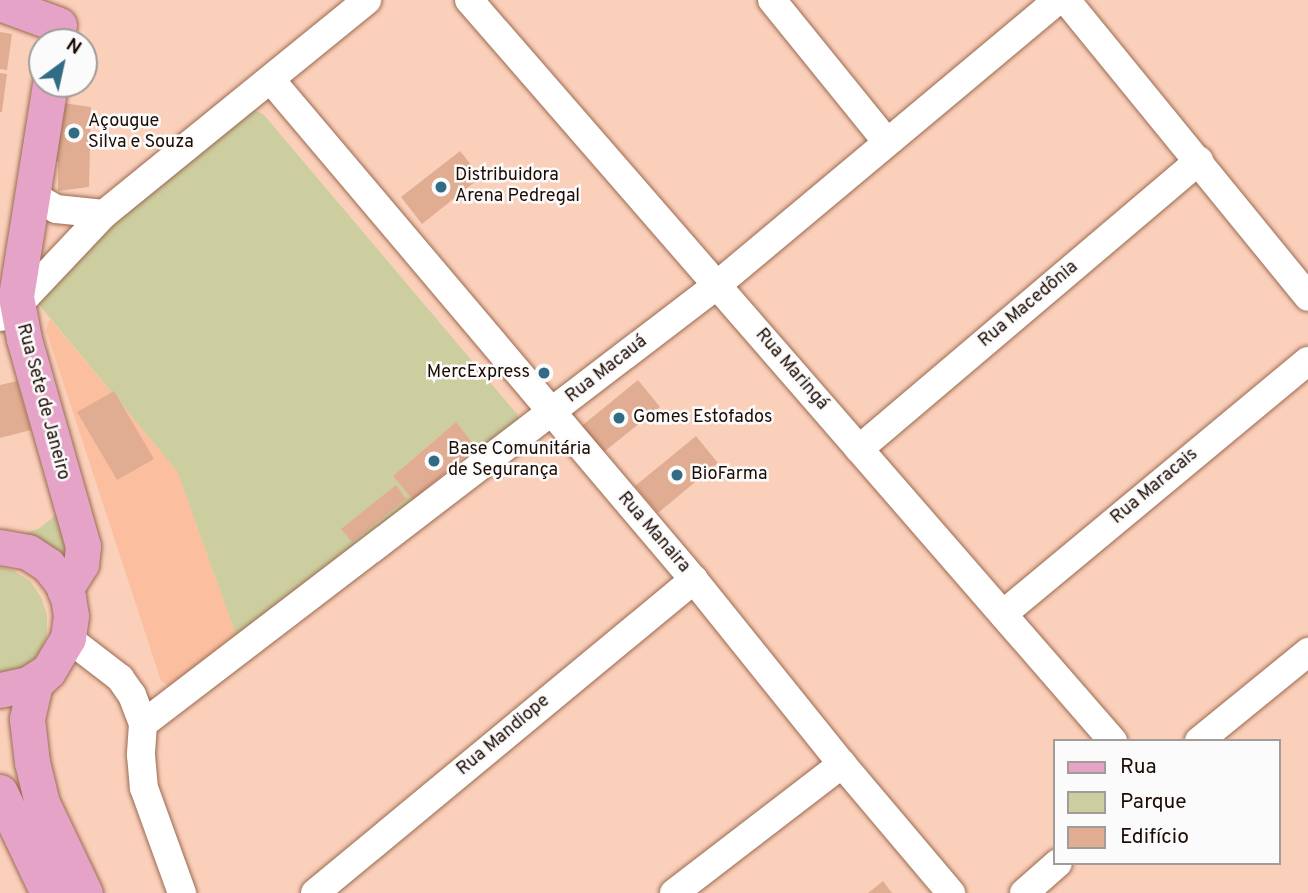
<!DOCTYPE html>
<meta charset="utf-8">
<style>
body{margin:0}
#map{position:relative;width:1308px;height:893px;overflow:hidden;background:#fbd0ba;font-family:Overpass,sans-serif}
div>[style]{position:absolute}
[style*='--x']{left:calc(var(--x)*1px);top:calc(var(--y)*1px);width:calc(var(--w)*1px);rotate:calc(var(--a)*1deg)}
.built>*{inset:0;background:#fbbf9f}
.green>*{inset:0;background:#cdce9f}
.building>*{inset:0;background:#e1ad92}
.roads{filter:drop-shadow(0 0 2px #9a6a51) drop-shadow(0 0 2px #9a6a51)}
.minor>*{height:28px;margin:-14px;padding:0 14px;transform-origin:14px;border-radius:14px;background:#fff}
.major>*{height:35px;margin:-17.5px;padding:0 17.5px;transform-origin:17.5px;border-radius:17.5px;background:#e5a4c7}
.dots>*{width:19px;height:19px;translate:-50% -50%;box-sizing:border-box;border:4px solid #fbfbfb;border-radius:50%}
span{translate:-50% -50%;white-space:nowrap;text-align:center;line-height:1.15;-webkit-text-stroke:5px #fbfbfb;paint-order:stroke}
.poi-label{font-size:18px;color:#1e0c04}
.left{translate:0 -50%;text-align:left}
.right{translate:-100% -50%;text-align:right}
.street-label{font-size:18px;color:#1e0c04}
.legend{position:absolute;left:1053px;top:739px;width:228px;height:126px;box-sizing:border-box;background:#fbfbfb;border:2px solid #a39b98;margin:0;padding:9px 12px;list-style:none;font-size:21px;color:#1e0c04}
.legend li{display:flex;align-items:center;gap:14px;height:35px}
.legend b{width:35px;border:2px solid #a39b98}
.north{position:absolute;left:28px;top:28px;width:70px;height:70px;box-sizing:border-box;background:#fbfbfb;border:2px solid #a39b98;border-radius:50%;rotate:33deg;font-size:19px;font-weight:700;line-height:28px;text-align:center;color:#1e0c04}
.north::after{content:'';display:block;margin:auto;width:24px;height:32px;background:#326b84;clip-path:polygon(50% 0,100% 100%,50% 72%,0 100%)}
</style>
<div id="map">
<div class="built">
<div style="clip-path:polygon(50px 319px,177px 471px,239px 643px,176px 690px,161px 681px,46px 330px)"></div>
</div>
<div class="green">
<div style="clip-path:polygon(251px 108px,264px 115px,517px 414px,519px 420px,482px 454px,455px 423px,393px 476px,413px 500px,239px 643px,177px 471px,35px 300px,41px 288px,242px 112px)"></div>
<div style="clip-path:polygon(60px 512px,72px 562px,15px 536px,38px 529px)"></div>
<div style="clip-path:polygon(0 567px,14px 571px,30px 581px,41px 597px,47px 615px,47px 634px,40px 652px,28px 667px,0 680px)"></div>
</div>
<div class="building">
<div style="clip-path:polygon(0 32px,12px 34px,7px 70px,0 69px)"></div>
<div style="clip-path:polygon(0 73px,7px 74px,2px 112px,0 112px)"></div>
<div style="clip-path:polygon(63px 103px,91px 107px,89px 187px,58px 191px,58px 162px,54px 159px)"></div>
<div style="clip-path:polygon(460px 151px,481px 177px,422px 224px,401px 197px)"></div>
<div style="clip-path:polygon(638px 380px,660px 407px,600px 455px,579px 428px)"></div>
<div style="clip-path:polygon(17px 381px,31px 430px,0 438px,0 385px)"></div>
<div style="clip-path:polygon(114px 391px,154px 459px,117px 480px,77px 412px)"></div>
<div style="clip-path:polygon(456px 422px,476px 447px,413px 500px,393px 476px)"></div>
<div style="clip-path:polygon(696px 436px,718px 463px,658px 513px,635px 486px)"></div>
<div style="clip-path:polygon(396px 485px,406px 499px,352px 542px,341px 529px)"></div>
<div style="clip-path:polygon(883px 881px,892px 893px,868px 893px)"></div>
</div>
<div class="roads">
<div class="minor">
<div style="--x:469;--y:0;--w:982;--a:49.01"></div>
<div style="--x:772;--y:0;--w:183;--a:51"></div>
<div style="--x:1066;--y:0;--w:383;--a:50.8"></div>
<div style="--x:271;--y:80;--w:655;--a:49.77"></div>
<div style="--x:694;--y:580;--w:236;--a:51.2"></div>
<div style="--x:842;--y:764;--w:169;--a:49.8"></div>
<div style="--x:32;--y:195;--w:28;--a:30"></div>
<div style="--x:56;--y:209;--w:48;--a:5.9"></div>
<div style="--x:0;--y:317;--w:20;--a:-33"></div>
<div style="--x:17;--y:306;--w:127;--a:-46.6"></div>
<div style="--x:104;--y:214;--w:339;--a:-39.1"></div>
<div style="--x:859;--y:449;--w:446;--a:-40.3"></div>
<div style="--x:1003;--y:614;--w:396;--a:-39.7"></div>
<div style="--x:68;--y:638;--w:66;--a:37.6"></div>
<div style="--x:120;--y:678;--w:21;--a:55"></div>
<div style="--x:132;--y:695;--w:31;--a:69"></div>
<div style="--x:143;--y:724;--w:31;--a:94"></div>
<div style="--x:141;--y:755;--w:33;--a:85"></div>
<div style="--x:144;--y:788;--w:112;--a:70.1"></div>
<div style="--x:143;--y:724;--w:723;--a:-37.41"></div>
<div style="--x:717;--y:285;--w:444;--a:-39.9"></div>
<div style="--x:1199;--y:741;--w:141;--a:-39.2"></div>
<div style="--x:315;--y:893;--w:492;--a:-39.6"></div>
<div style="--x:674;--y:893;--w:212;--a:-37.5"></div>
<div style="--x:1024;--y:893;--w:45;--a:-41.4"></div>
</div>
<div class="major">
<div style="--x:0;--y:3;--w:63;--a:20.4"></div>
<div style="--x:50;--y:84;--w:216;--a:99.1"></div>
<div style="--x:16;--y:297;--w:43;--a:79.2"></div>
<div style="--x:24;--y:339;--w:215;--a:74.1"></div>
<div style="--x:83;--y:546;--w:18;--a:96"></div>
<div style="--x:81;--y:564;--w:31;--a:122"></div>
<div style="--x:0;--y:547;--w:28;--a:10"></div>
<div style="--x:28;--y:552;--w:24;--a:33"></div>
<div style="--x:48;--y:565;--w:23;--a:52"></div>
<div style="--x:62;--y:583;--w:15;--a:67"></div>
<div style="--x:68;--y:597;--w:19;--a:81"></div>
<div style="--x:71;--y:616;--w:22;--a:98"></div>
<div style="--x:68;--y:638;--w:39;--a:121"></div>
<div style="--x:48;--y:671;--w:18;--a:135"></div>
<div style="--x:35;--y:684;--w:36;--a:103"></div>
<div style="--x:27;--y:719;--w:43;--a:83.4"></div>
<div style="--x:32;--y:762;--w:42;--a:76.3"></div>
<div style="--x:42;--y:803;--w:100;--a:64.5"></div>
<div style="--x:0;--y:690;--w:29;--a:-12"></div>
<div style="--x:28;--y:684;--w:24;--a:-33"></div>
<div style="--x:0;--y:792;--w:112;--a:64.6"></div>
</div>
</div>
<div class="dots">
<div style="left:74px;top:133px;background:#326b84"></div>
<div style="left:441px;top:187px;background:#326b84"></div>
<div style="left:544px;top:373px;background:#326b84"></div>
<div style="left:619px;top:418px;background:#326b84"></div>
<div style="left:434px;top:461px;background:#326b84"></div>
<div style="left:677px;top:475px;background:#326b84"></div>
</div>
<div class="poi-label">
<span class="left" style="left:88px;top:133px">Açougue<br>Silva e Souza</span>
<span class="left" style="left:455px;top:187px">Distribuidora<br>Arena Pedregal</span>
<span class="right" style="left:530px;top:373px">MercExpress</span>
<span class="left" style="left:633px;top:418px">Gomes Estofados</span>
<span class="left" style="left:448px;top:461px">Base Comunitária<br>de Segurança</span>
<span class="left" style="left:691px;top:475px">BioFarma</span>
</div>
<div class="street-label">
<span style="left:1029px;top:305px;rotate:-40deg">Rua Macedônia</span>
<span style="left:607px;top:370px;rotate:-38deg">Rua Macauá</span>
<span style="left:791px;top:370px;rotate:49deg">Rua Maringá</span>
<span style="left:42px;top:402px;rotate:75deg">Rua Sete de Janeiro</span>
<span style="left:1155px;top:487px;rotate:-40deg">Rua Maracais</span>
<span style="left:653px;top:533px;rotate:49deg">Rua Manaira</span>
<span style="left:504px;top:736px;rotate:-40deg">Rua Mandiope</span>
</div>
<ul class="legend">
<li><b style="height:9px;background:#e5a4c7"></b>Rua</li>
<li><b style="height:19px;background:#cdce9f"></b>Parque</li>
<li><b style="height:19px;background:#e1ad92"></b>Edifício</li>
</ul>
<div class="north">N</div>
</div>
